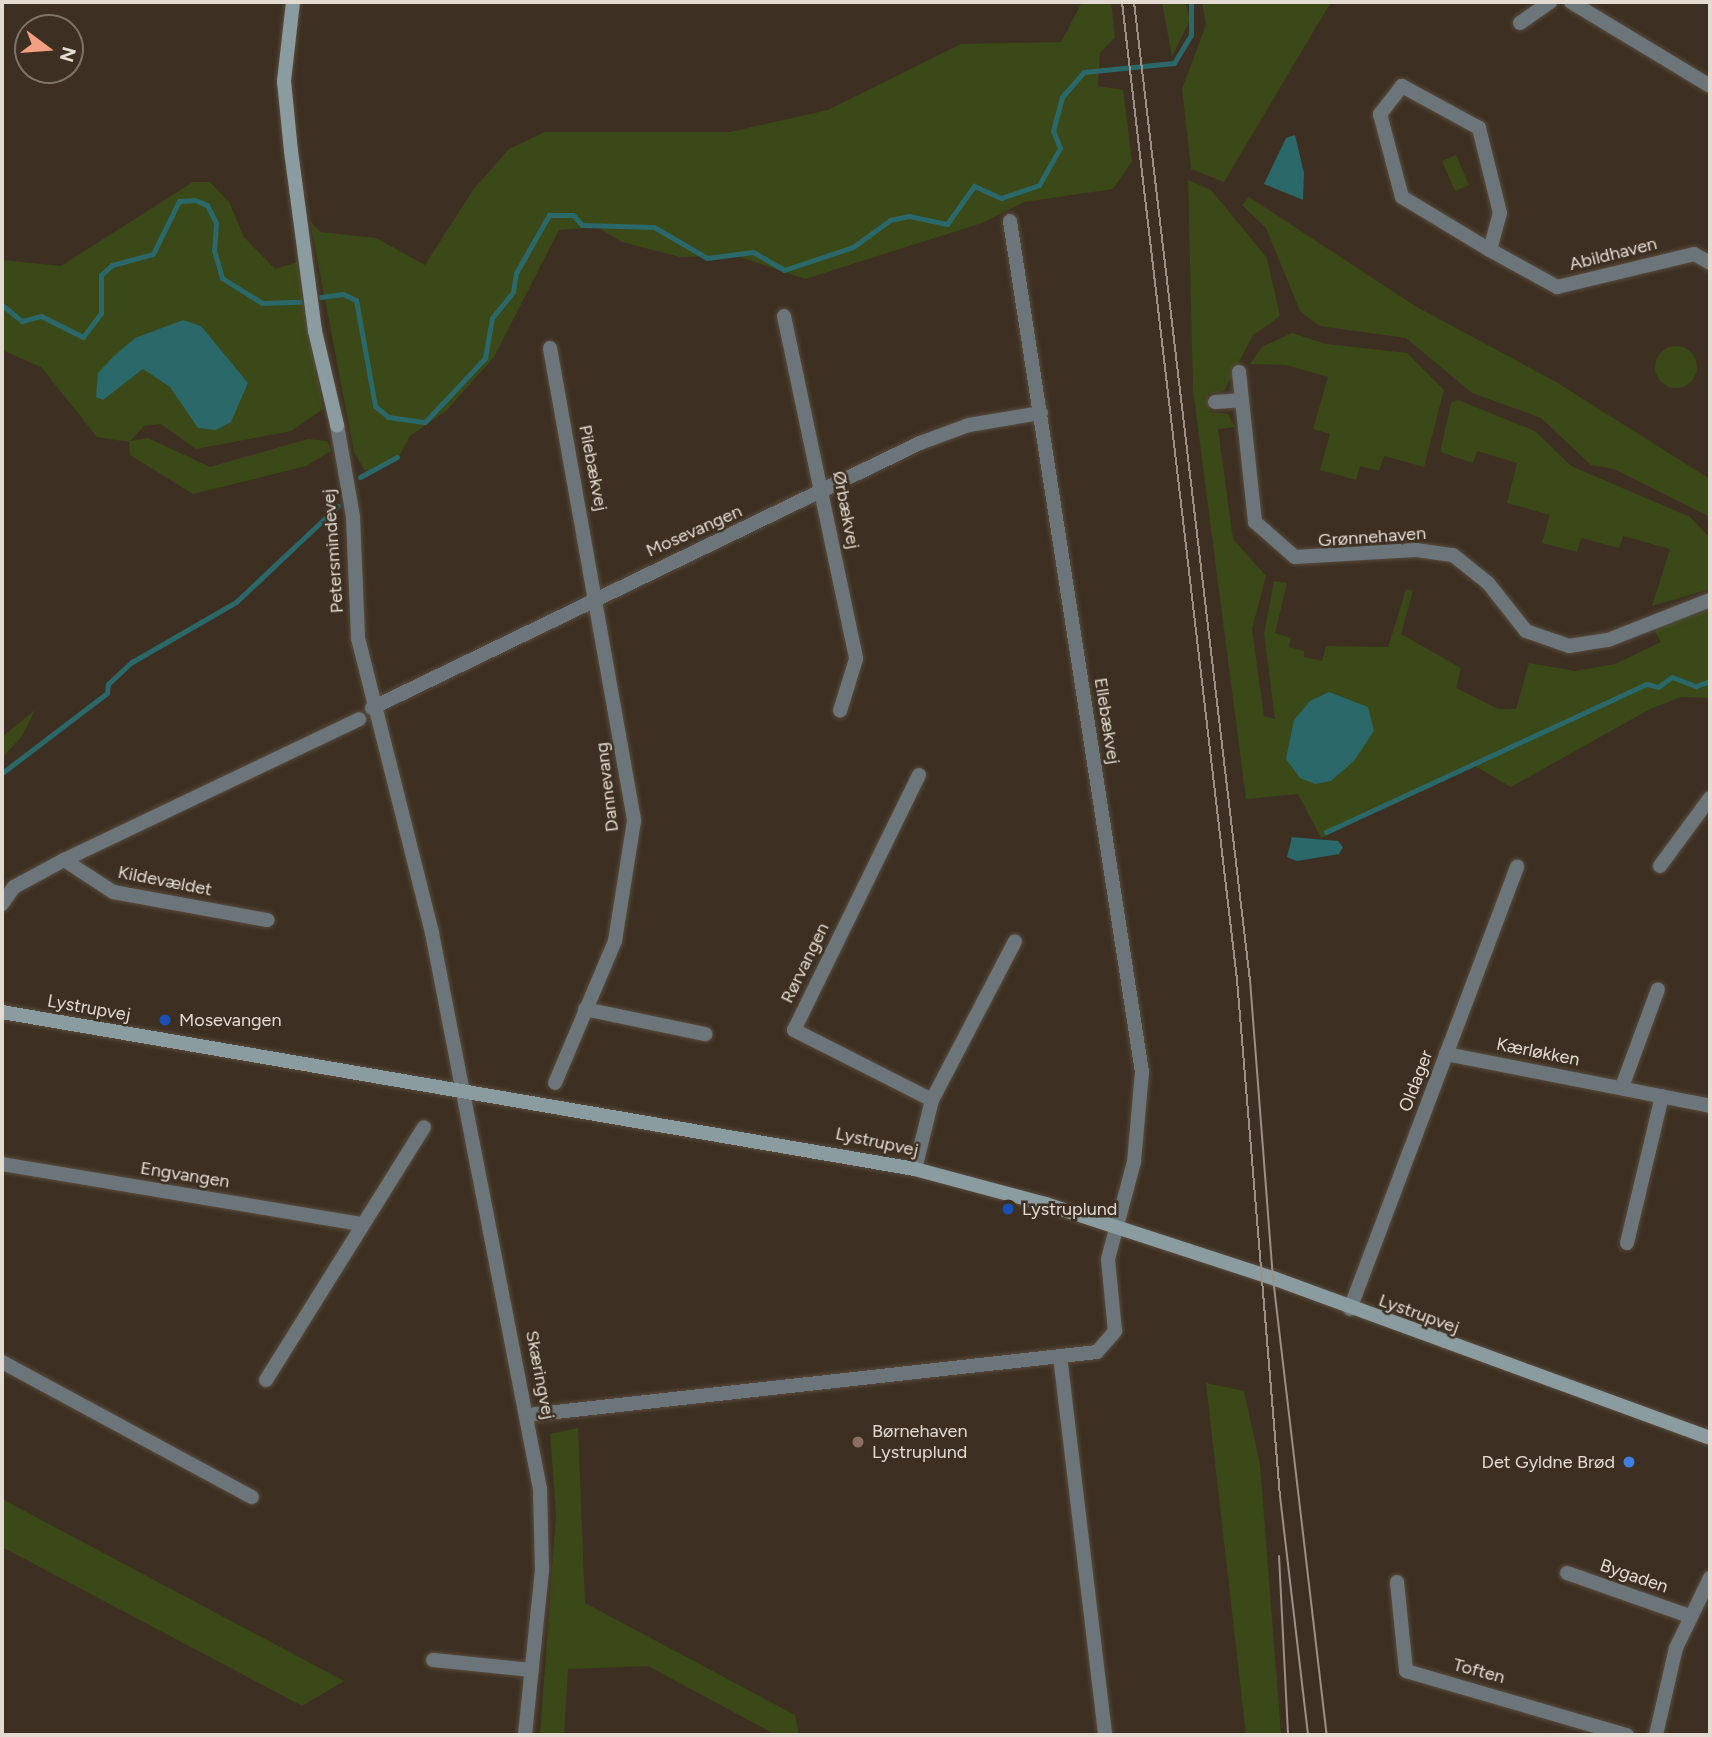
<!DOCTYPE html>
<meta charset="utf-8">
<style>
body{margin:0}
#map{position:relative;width:1712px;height:1737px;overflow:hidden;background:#3d3022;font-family:Figtree,sans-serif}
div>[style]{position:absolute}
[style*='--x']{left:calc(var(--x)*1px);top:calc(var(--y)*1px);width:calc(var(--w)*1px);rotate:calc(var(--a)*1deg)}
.green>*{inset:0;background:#3b4817}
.round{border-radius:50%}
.water>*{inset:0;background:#2a686a}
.stream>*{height:5px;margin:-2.5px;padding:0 2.5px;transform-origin:2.5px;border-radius:2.5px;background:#2a686a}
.roads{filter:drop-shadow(0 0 2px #584b3e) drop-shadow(0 0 2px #584b3e)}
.street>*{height:14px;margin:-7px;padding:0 7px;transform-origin:7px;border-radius:7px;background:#6c767a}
.secondary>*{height:14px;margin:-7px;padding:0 7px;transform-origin:7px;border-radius:7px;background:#8b9ca1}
.tram>*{height:2px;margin:-1px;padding:0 1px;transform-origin:1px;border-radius:1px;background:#9a9085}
.dots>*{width:19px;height:19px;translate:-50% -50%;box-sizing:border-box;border:4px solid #3d3022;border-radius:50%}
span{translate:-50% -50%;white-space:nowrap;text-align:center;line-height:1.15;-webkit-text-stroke:5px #3d3022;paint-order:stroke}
.street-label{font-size:18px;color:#e3dbd2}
.poi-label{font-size:18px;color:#e3dbd2}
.left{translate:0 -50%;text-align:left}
.right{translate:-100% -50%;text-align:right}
.frame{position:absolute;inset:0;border:4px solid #e3dbd2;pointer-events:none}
.north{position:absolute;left:14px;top:14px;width:70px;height:70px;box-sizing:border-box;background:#3d3022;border:2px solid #7f7468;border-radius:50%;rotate:106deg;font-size:19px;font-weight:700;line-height:28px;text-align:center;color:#e3dbd2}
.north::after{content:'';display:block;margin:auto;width:24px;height:32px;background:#f39f82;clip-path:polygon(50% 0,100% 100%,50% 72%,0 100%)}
</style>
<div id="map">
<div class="green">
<div style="clip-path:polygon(1082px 2px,1111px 2px,1115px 37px,1100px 53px,1098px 86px,1123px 90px,1132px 161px,1113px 189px,1024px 202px,982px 223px,805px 279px,737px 256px,680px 257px,622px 242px,597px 227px,559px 230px,494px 357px,447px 410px,410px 436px,397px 460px,365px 471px,354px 452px,310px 221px,320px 232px,376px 238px,425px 265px,473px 190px,509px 149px,545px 132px,730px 132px,828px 110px,961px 44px,1061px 42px)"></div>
<div style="clip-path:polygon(1162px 2px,1185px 2px,1190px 20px,1172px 57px)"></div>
<div style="clip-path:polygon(1202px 2px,1331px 2px,1224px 182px,1191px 169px,1182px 89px,1206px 25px)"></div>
<div style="clip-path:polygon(1456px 155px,1469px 185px,1455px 191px,1442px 161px)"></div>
<div style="clip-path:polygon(1188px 180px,1211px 190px,1267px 258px,1280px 316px,1253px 335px,1224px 391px,1208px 394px,1211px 412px,1228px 414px,1235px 427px,1218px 429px,1233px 539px,1266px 576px,1252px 629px,1264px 716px,1275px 719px,1264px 634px,1274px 581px,1287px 583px,1275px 633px,1291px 638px,1289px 647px,1304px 651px,1304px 657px,1322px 661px,1326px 646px,1388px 647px,1406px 589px,1413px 591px,1401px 634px,1461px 668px,1456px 688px,1498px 709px,1516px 709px,1529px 663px,1575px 671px,1615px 664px,1661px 642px,1653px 628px,1710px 609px,1710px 698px,1681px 697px,1650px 709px,1511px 787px,1475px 766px,1321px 838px,1298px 794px,1246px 799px,1193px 390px)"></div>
<div style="clip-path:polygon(193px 182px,210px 182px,229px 202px,244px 237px,275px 269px,298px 262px,323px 409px,291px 431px,196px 449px,161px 424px,144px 426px,130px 441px,148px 438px,210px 467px,308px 439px,327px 441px,331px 451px,306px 466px,193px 494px,130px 455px,129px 442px,97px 437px,41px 367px,2px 350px,2px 260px,61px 266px)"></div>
<div style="clip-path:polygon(1249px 197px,1415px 306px,1556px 382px,1710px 479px,1710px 517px,1614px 469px,1591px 465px,1541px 418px,1472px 393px,1406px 338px,1319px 326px,1300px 311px,1266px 228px,1242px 205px)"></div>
<div style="clip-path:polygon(1292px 333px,1326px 344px,1407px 353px,1444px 390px,1424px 467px,1384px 456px,1379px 471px,1360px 466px,1356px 480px,1320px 470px,1330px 434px,1313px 429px,1328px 377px,1286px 365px,1250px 364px,1262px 347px)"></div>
<div class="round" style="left:1655px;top:346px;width:42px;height:42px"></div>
<div style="clip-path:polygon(1458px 400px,1535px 431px,1571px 466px,1690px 517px,1710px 538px,1710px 589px,1652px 606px,1670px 549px,1623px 536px,1619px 548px,1581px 538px,1577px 552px,1542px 543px,1550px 515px,1507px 503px,1517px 463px,1477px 451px,1473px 463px,1440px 452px,1451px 403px)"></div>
<div style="clip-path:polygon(35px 710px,22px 736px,2px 758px,2px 737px)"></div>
<div style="clip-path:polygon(1206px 1383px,1244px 1391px,1260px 1464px,1281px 1735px,1246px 1735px)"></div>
<div style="clip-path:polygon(578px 1428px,585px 1603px,795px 1715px,799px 1735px,776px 1735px,648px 1666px,568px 1669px,564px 1735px,540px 1735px,556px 1514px,550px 1434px)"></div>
<div style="clip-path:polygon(2px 1499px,344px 1681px,302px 1706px,2px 1547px)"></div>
</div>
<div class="water">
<div style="clip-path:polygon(1295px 135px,1304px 173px,1303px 200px,1264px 184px,1286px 138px)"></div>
<div style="clip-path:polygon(183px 320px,201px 326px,248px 383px,231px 422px,216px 430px,198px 428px,170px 387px,143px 369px,103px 400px,96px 397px,98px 373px,114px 356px,135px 338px)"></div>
<div style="clip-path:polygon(1329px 692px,1368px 707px,1374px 731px,1354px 761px,1331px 781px,1315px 784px,1300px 778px,1286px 759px,1294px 720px,1310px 701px)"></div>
<div style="clip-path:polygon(1292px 837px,1338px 841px,1343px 847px,1339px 854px,1297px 861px,1287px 857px)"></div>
</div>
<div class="stream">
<div style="--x:321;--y:297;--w:22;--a:-8"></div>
<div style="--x:343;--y:294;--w:14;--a:25"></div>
<div style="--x:356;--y:300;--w:108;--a:79.8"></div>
<div style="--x:375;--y:406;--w:17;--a:40"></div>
<div style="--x:388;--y:417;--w:37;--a:8"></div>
<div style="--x:425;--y:422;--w:88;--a:-46.8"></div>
<div style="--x:485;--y:358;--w:41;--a:-80.1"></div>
<div style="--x:492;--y:318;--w:33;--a:-51"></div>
<div style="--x:513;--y:292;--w:19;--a:-81"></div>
<div style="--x:516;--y:273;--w:67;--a:-60.4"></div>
<div style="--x:549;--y:215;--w:24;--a:0"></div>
<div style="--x:573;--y:215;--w:13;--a:48"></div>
<div style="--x:582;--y:225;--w:72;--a:1.6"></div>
<div style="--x:654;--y:227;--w:61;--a:30.3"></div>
<div style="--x:707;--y:258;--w:46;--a:-7.4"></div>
<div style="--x:753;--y:252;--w:36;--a:30"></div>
<div style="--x:784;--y:270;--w:73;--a:-18.4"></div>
<div style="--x:853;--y:247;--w:46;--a:-36.1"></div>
<div style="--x:890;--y:220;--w:19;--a:-12"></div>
<div style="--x:909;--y:216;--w:39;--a:12"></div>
<div style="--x:947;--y:224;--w:47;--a:-54.6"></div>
<div style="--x:974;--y:186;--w:30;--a:24"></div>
<div style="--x:1001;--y:198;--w:40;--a:-18.9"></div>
<div style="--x:1039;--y:185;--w:43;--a:-60.4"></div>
<div style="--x:1060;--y:148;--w:18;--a:-112"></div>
<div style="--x:1053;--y:131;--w:35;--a:-75"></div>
<div style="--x:1062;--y:97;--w:33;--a:-49"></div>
<div style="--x:1084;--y:72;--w:90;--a:-5.7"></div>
<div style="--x:1174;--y:63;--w:33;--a:-59"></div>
<div style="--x:1191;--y:35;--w:33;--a:-90"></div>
<div style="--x:2;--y:305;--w:26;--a:39"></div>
<div style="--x:22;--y:321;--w:20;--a:-15"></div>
<div style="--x:41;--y:316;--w:47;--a:26.6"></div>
<div style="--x:83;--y:337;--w:30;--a:-53"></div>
<div style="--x:101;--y:313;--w:38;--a:-90"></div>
<div style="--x:101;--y:275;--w:15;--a:-42"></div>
<div style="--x:112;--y:265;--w:42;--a:-15"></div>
<div style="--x:153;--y:254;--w:59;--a:-63.9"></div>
<div style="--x:179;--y:201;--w:16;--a:-4"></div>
<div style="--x:195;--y:200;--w:13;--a:23"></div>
<div style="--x:207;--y:205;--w:20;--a:63"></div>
<div style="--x:216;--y:223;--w:27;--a:94"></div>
<div style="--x:214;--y:250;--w:29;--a:74"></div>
<div style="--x:222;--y:278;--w:47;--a:32"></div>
<div style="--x:262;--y:303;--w:38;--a:-2"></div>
<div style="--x:360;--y:477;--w:42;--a:-28.4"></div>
<div style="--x:2;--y:773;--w:132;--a:-37.3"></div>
<div style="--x:107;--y:693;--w:9;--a:-84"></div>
<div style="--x:108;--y:684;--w:33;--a:-43"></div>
<div style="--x:132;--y:662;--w:120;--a:-30"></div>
<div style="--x:236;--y:602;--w:140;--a:-43.3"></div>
<div style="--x:1326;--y:832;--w:353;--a:-24.8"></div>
<div style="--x:1647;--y:684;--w:11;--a:15"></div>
<div style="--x:1658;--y:687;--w:17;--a:-36"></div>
<div style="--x:1672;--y:677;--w:26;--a:21"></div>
<div style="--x:1696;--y:686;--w:15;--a:-20"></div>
</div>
<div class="roads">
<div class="street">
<div style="--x:1571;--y:2;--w:162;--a:31.1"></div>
<div style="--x:1520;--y:23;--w:37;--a:-35"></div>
<div style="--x:1490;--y:250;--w:38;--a:-75"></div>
<div style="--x:1500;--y:213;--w:88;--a:-103.9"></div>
<div style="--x:1479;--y:128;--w:88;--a:-151.4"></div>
<div style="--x:1402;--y:86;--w:36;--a:128"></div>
<div style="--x:1380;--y:114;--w:86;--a:75.2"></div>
<div style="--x:1402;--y:197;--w:103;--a:31.1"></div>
<div style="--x:1490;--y:250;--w:77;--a:28.9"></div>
<div style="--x:1557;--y:287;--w:141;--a:-13.5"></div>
<div style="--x:1694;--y:254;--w:18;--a:29"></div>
<div style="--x:784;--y:316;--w:350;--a:78.1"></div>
<div style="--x:856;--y:659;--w:54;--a:107.1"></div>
<div style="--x:550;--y:348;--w:480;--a:79.9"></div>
<div style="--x:634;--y:821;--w:121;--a:99"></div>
<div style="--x:615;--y:941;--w:154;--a:112.9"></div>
<div style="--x:1239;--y:372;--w:151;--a:83.9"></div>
<div style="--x:1255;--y:522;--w:53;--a:41.2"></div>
<div style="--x:1295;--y:557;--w:121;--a:-3.3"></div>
<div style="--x:1416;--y:550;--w:37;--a:8"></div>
<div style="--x:1453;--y:555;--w:45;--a:38.7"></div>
<div style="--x:1488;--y:583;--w:61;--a:51.6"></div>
<div style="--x:1526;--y:631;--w:46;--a:19.2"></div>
<div style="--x:1569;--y:646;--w:39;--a:-9"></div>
<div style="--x:1608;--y:640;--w:110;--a:-21.4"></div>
<div style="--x:1215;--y:402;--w:26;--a:-4"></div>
<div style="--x:337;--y:425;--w:93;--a:80.1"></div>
<div style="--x:353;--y:517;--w:121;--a:87.6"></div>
<div style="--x:358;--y:638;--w:304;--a:75.9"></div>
<div style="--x:432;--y:933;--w:566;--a:79.01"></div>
<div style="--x:540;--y:1489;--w:81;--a:88.6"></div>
<div style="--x:542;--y:1570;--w:166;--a:95.9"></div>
<div style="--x:372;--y:708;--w:609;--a:-25.81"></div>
<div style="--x:920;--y:443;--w:52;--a:-20.2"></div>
<div style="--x:969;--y:425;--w:73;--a:-9.5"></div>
<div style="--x:919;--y:775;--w:284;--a:116.1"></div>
<div style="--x:794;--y:1030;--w:155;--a:26.9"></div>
<div style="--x:64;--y:860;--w:59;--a:33.1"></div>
<div style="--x:113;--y:892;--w:157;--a:10.3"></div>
<div style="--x:1660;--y:866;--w:84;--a:-53.7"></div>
<div style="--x:2;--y:904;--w:21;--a:-55"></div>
<div style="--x:14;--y:887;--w:57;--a:-28.4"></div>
<div style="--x:64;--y:860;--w:327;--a:-25.5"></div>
<div style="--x:585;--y:1009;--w:123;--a:11.8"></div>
<div style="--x:1446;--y:1054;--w:269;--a:11.1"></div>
<div style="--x:1622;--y:1087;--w:104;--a:-69.8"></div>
<div style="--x:2;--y:1164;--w:364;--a:9.5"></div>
<div style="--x:915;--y:1169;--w:71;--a:-76.2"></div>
<div style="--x:932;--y:1100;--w:179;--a:-62.4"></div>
<div style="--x:1627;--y:1243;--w:151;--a:-76.6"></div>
<div style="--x:1350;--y:1309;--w:473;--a:-69.3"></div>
<div style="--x:1060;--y:1356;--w:382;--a:83.2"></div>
<div style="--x:2;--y:1362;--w:284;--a:28.4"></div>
<div style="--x:266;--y:1380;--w:298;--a:-58"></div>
<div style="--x:529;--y:1415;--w:571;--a:-6.33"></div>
<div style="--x:1097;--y:1352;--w:28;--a:-49"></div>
<div style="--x:1115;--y:1331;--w:72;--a:-95.6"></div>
<div style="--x:1108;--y:1259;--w:100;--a:-75"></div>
<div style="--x:1134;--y:1162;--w:90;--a:-84.9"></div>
<div style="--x:1142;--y:1072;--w:861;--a:-98.82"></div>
<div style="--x:1567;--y:1573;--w:129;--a:19.4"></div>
<div style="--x:1397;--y:1582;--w:89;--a:84.2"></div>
<div style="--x:1406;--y:1671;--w:230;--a:16.2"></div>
<div style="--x:433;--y:1660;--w:99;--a:5.8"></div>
<div style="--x:1656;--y:1735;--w:89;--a:-77.1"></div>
<div style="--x:1676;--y:1648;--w:78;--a:-64.1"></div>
</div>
<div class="secondary">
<div style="--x:293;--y:2;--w:80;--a:96.5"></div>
<div style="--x:284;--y:81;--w:70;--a:84.3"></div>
<div style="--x:291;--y:151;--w:182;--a:82.4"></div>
<div style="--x:315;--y:331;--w:97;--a:76.8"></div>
<div style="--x:2;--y:1012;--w:926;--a:9.76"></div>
<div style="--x:915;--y:1169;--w:136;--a:15"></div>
<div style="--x:1046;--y:1204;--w:239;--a:18.1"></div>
<div style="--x:1273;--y:1278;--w:465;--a:20.1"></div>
</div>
</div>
<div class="tram">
<div style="--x:1122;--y:2;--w:985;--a:83.29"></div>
<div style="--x:1237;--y:980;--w:518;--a:85.24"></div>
<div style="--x:1280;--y:1496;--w:241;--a:83.3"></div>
<div style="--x:1134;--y:2;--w:985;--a:83.24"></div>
<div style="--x:1250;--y:980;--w:299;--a:85.6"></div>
<div style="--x:1273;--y:1278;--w:460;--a:83.3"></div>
<div style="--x:1279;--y:1556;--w:179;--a:87.1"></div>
</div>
<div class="dots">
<div style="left:165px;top:1020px;background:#1a4fb4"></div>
<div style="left:1008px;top:1209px;background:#1a4fb4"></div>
<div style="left:858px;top:1442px;background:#8d6e63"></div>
<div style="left:1629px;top:1462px;background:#3f7fe0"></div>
</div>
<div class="street-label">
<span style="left:1613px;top:254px;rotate:-14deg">Abildhaven</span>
<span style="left:593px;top:468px;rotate:79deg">Pilebækvej</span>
<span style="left:846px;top:510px;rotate:79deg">Ørbækvej</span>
<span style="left:694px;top:531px;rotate:-24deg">Mosevangen</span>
<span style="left:1372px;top:537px;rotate:-4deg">Grønnehaven</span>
<span style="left:333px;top:551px;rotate:-94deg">Petersmindevej</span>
<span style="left:1107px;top:721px;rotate:81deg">Ellebækvej</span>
<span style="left:607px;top:787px;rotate:-97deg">Dannevang</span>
<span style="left:165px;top:881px;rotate:11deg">Kildevældet</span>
<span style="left:805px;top:963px;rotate:-64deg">Rørvangen</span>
<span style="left:89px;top:1008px;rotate:10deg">Lystrupvej</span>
<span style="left:1538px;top:1052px;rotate:11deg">Kærløkken</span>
<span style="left:1416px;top:1081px;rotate:-69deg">Oldager</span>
<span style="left:877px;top:1142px;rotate:12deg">Lystrupvej</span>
<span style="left:185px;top:1175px;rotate:9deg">Engvangen</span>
<span style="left:1419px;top:1314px;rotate:20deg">Lystrupvej</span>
<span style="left:540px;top:1375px;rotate:79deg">Skæringvej</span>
<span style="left:1634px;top:1576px;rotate:19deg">Bygaden</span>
<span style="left:1479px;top:1671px;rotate:15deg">Toften</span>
</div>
<div class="poi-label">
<span class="left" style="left:179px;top:1020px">Mosevangen</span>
<span class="left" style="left:1022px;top:1209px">Lystruplund</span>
<span class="left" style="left:872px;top:1442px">Børnehaven<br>Lystruplund</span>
<span class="right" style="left:1615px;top:1462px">Det Gyldne Brød</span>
</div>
<div class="frame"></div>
<div class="north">N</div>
</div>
